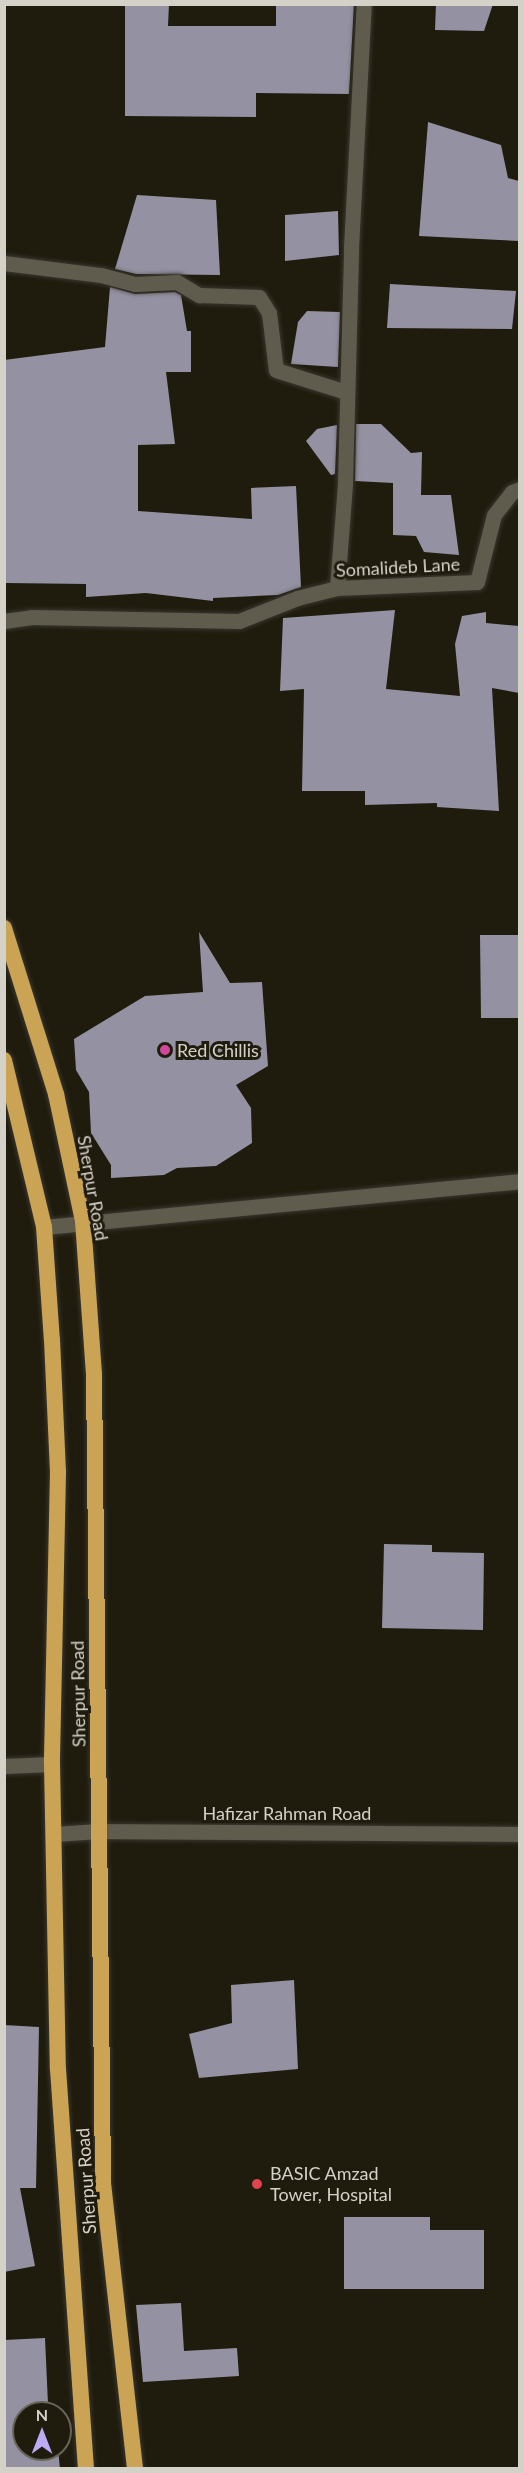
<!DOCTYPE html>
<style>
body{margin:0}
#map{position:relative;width:524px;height:2473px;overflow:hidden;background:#1f1c0e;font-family:Lato,sans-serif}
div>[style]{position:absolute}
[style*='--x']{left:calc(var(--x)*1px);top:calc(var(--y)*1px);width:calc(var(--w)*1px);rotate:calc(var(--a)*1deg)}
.building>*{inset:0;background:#9391a2}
.roads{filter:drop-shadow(0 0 2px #3a3730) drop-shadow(0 0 2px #3a3730)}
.minor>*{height:15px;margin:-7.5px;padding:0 7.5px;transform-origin:7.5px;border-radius:7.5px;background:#605c4d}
.tertiary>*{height:15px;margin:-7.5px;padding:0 7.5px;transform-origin:7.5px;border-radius:7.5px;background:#605c4d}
.trunk>*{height:16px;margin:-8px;padding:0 8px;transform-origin:8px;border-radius:8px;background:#cba354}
.dots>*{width:16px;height:16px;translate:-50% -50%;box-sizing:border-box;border:3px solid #1f1c0e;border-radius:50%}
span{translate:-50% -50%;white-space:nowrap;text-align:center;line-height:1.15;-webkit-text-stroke:6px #1f1c0e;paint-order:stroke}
.street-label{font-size:18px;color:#d4d1c9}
.poi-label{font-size:18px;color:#d4d1c9}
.left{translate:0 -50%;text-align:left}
.frame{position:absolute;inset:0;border:6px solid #d4d1c9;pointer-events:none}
.north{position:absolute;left:12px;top:2401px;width:60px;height:60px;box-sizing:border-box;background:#1f1c0e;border:2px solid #676459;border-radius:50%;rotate:0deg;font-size:16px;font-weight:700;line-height:24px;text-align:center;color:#d4d1c9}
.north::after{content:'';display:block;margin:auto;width:21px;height:27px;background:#bcaaf5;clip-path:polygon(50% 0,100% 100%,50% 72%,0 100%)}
</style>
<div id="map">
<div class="building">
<div style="clip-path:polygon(125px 4px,169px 4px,168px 26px,276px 26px,276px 4px,354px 4px,349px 94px,256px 93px,256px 117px,125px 116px)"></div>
<div style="clip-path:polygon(436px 4px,493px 4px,484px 31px,435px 30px)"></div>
<div style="clip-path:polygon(428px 122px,501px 145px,508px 178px,519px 181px,519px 241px,419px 236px)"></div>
<div style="clip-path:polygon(137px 195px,216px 200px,220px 275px,136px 274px,115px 269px)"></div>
<div style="clip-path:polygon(338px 211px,339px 255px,285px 261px,285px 215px)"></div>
<div style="clip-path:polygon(390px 284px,516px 291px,512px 329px,387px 328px)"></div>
<div style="clip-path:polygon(110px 287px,135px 294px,175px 292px,181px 295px,187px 331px,191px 331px,191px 372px,166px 372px,175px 444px,138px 445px,138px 511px,252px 519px,251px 488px,296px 486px,301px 587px,278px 595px,213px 598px,213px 601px,146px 593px,86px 597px,86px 584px,6px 583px,4px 360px,105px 347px)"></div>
<div style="clip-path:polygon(307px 311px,340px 312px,338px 367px,291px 364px,298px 322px)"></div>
<div style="clip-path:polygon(356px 424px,381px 424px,411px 453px,422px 452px,421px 495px,451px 495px,459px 555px,424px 552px,416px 536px,393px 535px,393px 483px,355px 481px)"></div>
<div style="clip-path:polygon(337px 425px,335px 474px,331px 475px,306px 441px,317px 429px)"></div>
<div style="clip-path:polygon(395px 610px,386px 689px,460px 696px,455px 644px,462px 616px,486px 612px,486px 623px,519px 626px,519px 693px,492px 688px,499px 811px,437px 807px,437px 803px,365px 805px,365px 791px,302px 791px,304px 689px,280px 691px,283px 618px)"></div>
<div style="clip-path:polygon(199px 932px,230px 983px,262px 982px,268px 1066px,236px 1085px,251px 1108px,252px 1143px,216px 1166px,177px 1168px,164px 1175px,111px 1178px,111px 1165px,91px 1133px,89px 1092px,76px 1070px,74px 1039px,145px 996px,203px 992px)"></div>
<div style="clip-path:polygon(480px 935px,519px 935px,519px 1018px,481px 1018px)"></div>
<div style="clip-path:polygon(384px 1544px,432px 1545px,432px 1552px,484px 1553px,483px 1630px,382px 1628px)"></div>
<div style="clip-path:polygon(294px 1980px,298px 2069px,199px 2078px,189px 2034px,232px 2023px,231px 1985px)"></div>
<div style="clip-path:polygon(4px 2025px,39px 2027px,36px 2188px,20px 2188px,35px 2266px,4px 2272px)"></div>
<div style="clip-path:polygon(344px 2217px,430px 2217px,430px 2230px,484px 2230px,484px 2289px,344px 2289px)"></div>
<div style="clip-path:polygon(181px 2303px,184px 2351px,237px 2348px,239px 2376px,143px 2382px,136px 2305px)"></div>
<div style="clip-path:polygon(45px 2338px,48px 2404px,54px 2404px,55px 2413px,24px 2413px,24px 2449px,58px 2449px,60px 2469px,4px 2469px,4px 2340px)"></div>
</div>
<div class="roads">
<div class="minor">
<div style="--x:4;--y:263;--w:98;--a:7.1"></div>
<div style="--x:101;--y:275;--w:35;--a:15"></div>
<div style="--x:135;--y:284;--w:42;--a:-2.7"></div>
<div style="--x:177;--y:282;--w:26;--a:31"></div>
<div style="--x:199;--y:295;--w:60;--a:1.9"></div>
<div style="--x:259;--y:297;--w:19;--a:58"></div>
<div style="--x:269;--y:313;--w:57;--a:83"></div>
<div style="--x:276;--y:370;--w:73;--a:17.4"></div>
<div style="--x:337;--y:588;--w:105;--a:-85.6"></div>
<div style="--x:345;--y:483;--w:235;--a:-88.5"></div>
<div style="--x:351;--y:248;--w:244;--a:-87"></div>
<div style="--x:4;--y:621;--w:28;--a:-8"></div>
<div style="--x:32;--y:617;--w:207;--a:1.1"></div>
<div style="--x:239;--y:621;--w:62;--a:-21.6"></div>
<div style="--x:297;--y:598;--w:41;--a:-14"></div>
<div style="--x:337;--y:588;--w:140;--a:-2.5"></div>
<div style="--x:477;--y:582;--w:69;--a:-75.8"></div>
<div style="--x:494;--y:515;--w:29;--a:-52"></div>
<div style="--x:512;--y:492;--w:9;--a:-21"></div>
<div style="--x:4;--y:1766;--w:48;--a:-2.4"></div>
</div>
<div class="tertiary">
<div style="--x:44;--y:1227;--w:478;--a:-5.5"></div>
<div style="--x:54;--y:1834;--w:45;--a:-3.8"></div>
<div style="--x:99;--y:1831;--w:421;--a:0.4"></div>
</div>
<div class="trunk">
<div style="--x:4;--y:928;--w:174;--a:72.6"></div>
<div style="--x:56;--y:1094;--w:130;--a:78"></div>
<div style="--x:83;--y:1221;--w:153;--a:85.9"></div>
<div style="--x:94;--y:1374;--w:809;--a:89.36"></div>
<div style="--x:103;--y:2183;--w:287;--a:83.6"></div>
<div style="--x:4;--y:1060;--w:172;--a:76.5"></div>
<div style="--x:44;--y:1227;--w:113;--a:86"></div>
<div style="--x:52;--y:1340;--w:132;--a:87.4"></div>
<div style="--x:58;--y:1472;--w:292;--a:91.2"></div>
<div style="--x:52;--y:1764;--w:305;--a:88.9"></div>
<div style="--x:58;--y:2069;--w:400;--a:86"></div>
</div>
</div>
<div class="dots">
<div style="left:165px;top:1050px;background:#d1479c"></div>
<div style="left:257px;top:2184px;background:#e0444e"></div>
</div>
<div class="street-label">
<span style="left:398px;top:567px;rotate:-3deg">Somalideb Lane</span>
<span style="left:93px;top:1188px;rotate:80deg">Sherpur Road</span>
<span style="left:78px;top:1694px;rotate:-91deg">Sherpur Road</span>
<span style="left:287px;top:1813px">Hafizar Rahman Road</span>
<span style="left:86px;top:2181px;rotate:-94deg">Sherpur Road</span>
</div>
<div class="poi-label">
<span class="left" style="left:177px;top:1050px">Red Chillis</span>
<span class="left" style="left:270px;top:2184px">BASIC Amzad<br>Tower, Hospital</span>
</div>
<div class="frame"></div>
<div class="north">N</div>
</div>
